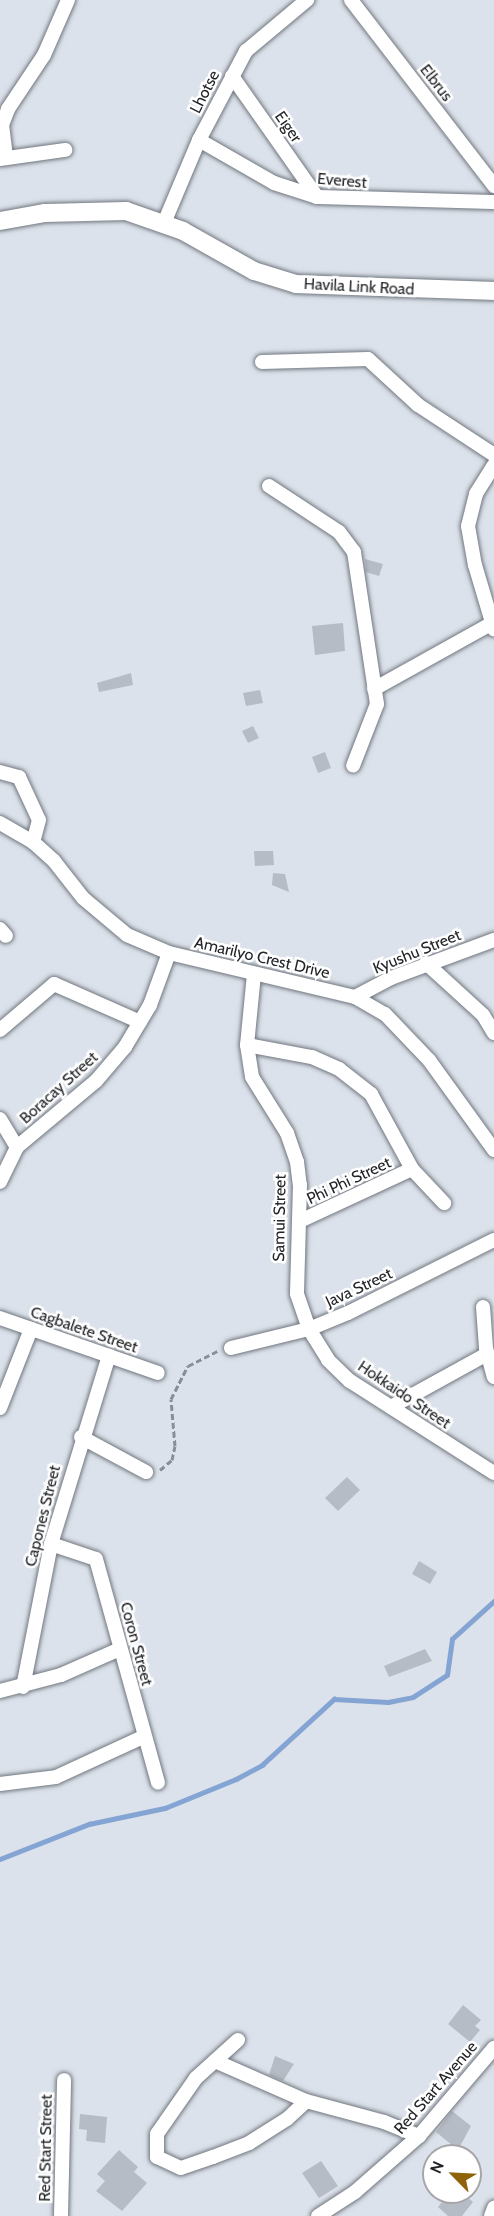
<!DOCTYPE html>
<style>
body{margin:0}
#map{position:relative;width:494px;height:2216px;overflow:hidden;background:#dce2eb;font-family:Cabin,sans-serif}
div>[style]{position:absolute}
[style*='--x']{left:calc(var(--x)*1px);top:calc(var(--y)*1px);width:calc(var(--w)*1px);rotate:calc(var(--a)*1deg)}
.stream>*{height:4.5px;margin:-2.25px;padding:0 2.25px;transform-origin:2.25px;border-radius:2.25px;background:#84a4d3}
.building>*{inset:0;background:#b6bcc5}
.path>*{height:3px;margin-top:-1.5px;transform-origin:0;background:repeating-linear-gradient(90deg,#898d94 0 6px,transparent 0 9px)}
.roads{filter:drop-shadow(0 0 2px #71777f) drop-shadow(0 0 2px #71777f)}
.street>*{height:14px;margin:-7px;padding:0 7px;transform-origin:7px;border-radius:7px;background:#fff}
.secondary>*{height:18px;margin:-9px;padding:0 9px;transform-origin:9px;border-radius:9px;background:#fff}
span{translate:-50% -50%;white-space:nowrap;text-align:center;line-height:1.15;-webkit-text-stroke:5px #fff;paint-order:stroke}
.street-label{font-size:16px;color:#222428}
.north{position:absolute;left:422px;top:2144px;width:60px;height:60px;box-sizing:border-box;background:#fff;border:2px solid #a7a7a9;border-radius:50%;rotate:294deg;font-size:16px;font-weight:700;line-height:24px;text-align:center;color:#222428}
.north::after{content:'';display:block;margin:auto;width:21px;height:27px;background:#8f630a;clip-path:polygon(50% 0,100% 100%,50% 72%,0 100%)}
</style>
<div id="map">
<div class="stream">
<div style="--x:0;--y:1859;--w:96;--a:-21.5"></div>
<div style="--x:89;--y:1824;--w:78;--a:-11.9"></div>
<div style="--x:165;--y:1808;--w:77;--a:-22.2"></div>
<div style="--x:236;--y:1779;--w:30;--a:-28"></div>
<div style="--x:262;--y:1765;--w:98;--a:-42.5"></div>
<div style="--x:334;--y:1699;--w:54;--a:3.2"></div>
<div style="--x:388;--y:1702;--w:25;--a:-11"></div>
<div style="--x:413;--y:1697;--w:40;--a:-32.9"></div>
<div style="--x:447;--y:1675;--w:36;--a:-82"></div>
<div style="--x:452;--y:1639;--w:57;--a:-42.1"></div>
</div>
<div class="building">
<div style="clip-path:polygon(365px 559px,383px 564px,379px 576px,366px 572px)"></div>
<div style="clip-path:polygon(343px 623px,345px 651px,315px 655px,312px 626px)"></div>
<div style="clip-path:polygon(131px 673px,133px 685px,99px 692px,97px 683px)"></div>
<div style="clip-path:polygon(260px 690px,263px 703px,246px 706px,243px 693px)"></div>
<div style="clip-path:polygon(253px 726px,259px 738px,248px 743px,242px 731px)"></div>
<div style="clip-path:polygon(325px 752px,331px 768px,318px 773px,312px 757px)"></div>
<div style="clip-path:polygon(254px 851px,273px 851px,274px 865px,255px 866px)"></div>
<div style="clip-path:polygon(273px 873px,285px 874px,289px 892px,272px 885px)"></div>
<div style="clip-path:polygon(347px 1477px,360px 1490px,338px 1511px,325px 1498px)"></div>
<div style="clip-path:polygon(419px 1561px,437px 1572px,430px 1584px,412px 1574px)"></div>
<div style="clip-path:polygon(425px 1649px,432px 1661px,389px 1677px,384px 1666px)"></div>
<div style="clip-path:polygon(463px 2005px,481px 2020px,475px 2026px,480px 2030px,470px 2042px,448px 2024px)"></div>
<div style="clip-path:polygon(275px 2056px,294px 2064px,283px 2081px,269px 2075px)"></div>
<div style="clip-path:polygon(452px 2111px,471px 2126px,458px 2150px,436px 2132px)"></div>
<div style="clip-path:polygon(80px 2114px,107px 2117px,105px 2143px,86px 2141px,87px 2130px,79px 2129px)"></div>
<div style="clip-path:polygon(119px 2150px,138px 2167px,134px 2172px,147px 2183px,122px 2211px,96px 2191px,105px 2181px,97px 2174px)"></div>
<div style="clip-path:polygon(321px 2161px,338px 2186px,319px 2198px,302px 2173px)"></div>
<div style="clip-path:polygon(450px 2192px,461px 2192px,473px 2202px,462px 2216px,448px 2216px,438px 2207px)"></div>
</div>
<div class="path">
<div style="--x:160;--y:1470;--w:16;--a:-40"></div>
<div style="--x:172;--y:1460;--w:14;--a:-78"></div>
<div style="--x:175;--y:1446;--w:47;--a:-94.9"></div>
<div style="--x:171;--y:1399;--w:37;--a:-63"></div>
<div style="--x:188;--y:1366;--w:33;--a:-27"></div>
</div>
<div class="roads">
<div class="street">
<div style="--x:351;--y:0;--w:235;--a:52.4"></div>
<div style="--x:232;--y:76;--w:148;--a:54.9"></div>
<div style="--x:199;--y:140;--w:86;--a:29.8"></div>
<div style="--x:274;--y:183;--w:45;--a:18"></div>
<div style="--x:317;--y:197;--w:177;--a:1.6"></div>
<div style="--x:6;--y:157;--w:32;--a:-97"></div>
<div style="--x:2;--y:125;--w:17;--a:-69"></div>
<div style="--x:8;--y:109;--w:65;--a:-56.3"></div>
<div style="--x:44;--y:55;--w:60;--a:-66.4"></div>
<div style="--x:0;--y:159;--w:66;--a:-7.9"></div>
<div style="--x:164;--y:223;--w:90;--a:-67.1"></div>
<div style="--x:199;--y:140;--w:101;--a:-62.2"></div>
<div style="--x:246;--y:51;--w:80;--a:-39.9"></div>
<div style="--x:262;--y:362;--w:106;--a:-1.6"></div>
<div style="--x:368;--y:359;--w:68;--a:42.6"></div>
<div style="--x:418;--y:405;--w:91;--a:33.3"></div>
<div style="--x:494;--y:465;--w:34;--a:122"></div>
<div style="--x:476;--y:494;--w:33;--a:104"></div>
<div style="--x:468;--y:526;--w:40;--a:80"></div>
<div style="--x:475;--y:565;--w:67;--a:73.5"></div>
<div style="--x:269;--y:486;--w:84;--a:33.3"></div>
<div style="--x:339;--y:532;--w:25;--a:53"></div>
<div style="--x:354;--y:552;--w:154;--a:81.4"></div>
<div style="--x:377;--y:704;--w:66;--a:111.2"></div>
<div style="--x:374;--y:689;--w:134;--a:-29.1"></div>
<div style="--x:0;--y:772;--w:20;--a:15"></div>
<div style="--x:19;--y:777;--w:47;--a:65.1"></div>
<div style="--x:39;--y:820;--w:23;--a:105"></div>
<div style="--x:0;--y:823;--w:38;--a:30"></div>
<div style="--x:33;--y:842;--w:28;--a:42"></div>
<div style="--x:54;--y:861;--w:47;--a:51.9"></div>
<div style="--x:83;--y:898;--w:57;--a:40.1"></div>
<div style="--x:127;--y:935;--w:46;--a:23.2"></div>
<div style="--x:169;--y:953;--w:191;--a:13.3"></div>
<div style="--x:355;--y:997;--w:34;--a:30"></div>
<div style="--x:385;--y:1014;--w:64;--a:46.3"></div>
<div style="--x:429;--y:1060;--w:111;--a:54.2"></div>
<div style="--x:0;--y:929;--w:9;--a:49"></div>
<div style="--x:426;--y:963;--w:77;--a:42.4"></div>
<div style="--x:483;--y:1015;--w:21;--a:59"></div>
<div style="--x:254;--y:974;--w:71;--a:95.6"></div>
<div style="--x:247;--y:1045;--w:32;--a:81"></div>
<div style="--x:252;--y:1077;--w:66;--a:58"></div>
<div style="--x:287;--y:1133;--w:31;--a:71"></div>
<div style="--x:297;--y:1162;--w:23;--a:83"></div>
<div style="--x:300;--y:1185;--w:109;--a:91.6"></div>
<div style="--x:297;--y:1294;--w:37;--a:71"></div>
<div style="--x:309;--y:1329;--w:36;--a:58"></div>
<div style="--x:328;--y:1360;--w:30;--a:44"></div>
<div style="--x:350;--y:1381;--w:171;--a:32.6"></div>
<div style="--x:355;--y:997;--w:41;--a:-27.8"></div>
<div style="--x:391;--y:978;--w:110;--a:-20.3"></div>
<div style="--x:0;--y:1030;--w:71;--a:-40.4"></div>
<div style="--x:54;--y:984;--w:94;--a:23.8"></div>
<div style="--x:247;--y:1045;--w:66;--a:10.5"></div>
<div style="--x:312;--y:1057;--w:30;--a:24"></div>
<div style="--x:339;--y:1069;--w:41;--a:38"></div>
<div style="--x:371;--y:1094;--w:85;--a:61.3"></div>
<div style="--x:412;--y:1169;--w:47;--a:46.7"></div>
<div style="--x:0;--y:1119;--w:33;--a:59"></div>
<div style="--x:0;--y:1182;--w:39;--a:-64"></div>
<div style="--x:17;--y:1147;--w:103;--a:-39.9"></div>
<div style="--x:96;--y:1081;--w:45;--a:-49.5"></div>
<div style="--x:125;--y:1047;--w:49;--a:-59.2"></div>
<div style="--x:150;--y:1005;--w:55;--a:-69.9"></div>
<div style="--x:300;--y:1221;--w:123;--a:-24.9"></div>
<div style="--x:483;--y:1307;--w:41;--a:85.8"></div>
<div style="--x:486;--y:1348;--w:30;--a:75"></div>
<div style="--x:0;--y:1318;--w:167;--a:19.2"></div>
<div style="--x:231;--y:1348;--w:80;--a:-13.7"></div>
<div style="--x:309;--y:1329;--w:42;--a:-22.3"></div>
<div style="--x:348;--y:1313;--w:163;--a:-26.6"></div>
<div style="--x:391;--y:1407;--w:110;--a:-28.9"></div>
<div style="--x:0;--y:1408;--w:85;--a:-68.6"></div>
<div style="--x:81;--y:1437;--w:74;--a:28.3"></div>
<div style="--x:51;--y:1544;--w:47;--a:18.4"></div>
<div style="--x:96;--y:1559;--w:232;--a:74.5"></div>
<div style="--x:23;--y:1687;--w:146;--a:-78.9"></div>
<div style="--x:51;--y:1544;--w:197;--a:-72.9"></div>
<div style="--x:0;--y:1691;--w:63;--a:-14.7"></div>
<div style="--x:61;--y:1675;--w:64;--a:-23.8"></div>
<div style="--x:0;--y:1784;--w:56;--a:-7.1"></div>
<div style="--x:56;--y:1777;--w:96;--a:-24.7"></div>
<div style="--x:238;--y:2040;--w:57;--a:137.9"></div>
<div style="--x:196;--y:2078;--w:68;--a:124.9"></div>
<div style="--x:157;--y:2134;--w:23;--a:90"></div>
<div style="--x:157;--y:2157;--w:26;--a:25"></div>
<div style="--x:181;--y:2168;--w:34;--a:-19"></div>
<div style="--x:213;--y:2157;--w:39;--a:-21"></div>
<div style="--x:249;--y:2143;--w:45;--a:-32.3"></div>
<div style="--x:287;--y:2119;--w:26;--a:-43"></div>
<div style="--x:215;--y:2061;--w:99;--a:23.7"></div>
<div style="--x:306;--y:2101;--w:81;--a:15.1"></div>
<div style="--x:384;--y:2122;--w:38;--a:22"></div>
<div style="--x:61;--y:2216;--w:136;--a:-88.7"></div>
<div style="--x:318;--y:2216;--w:44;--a:-33"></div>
<div style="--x:355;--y:2192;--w:85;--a:-41.2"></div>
<div style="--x:419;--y:2136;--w:116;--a:-49.6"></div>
<div style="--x:491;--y:2216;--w:9;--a:-69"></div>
</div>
<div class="secondary">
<div style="--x:0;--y:221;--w:46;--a:-10.1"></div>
<div style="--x:45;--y:213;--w:81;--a:-1.4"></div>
<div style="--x:126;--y:211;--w:60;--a:19.3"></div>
<div style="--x:183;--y:231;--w:81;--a:29.4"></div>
<div style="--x:254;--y:271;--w:44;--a:17.2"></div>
<div style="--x:296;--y:284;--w:198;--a:2"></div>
</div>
</div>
<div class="street-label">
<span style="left:436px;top:83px;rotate:52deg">Elbrus</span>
<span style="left:205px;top:92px;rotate:-63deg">Lhotse</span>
<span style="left:288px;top:127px;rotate:55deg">Eiger</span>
<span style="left:342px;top:181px;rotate:5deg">Everest</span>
<span style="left:359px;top:287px;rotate:3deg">Havila Link Road</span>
<span style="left:417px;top:952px;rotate:-22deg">Kyushu Street</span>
<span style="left:262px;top:958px;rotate:13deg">Amarilyo Crest Drive</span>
<span style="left:59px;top:1088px;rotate:-42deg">Boracay Street</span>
<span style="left:349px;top:1181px;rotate:-25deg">Phi Phi Street</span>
<span style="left:280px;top:1218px;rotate:-89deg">Samui Street</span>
<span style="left:359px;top:1288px;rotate:-25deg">Java Street</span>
<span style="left:84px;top:1330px;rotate:19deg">Cagbalete Street</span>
<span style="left:404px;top:1395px;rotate:34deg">Hokkaido Street</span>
<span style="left:43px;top:1516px;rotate:-76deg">Capones Street</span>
<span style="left:136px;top:1644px;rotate:75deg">Coron Street</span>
<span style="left:436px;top:2088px;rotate:-49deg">Red Start Avenue</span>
<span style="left:46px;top:2148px;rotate:-89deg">Red Start Street</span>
</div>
<div class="north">N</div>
</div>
